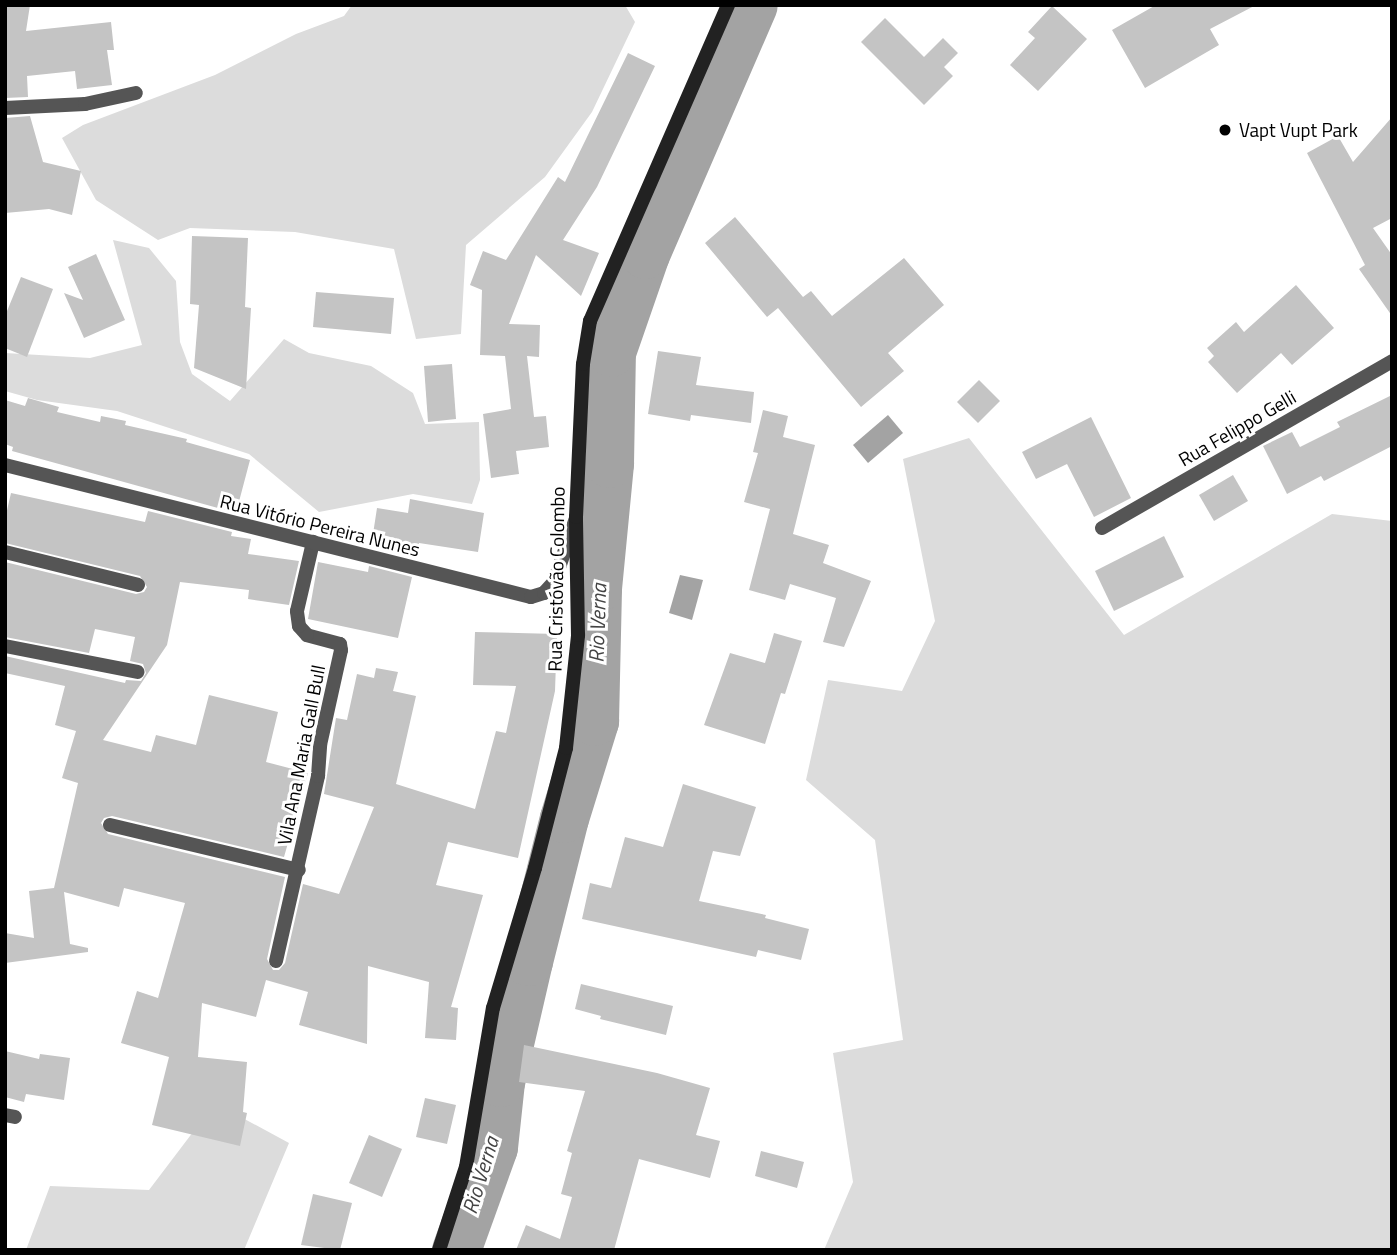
<!DOCTYPE html>
<meta charset="utf-8">
<style>
body{margin:0}
#map{position:relative;width:1397px;height:1255px;overflow:hidden;background:#fff;font-family:"Titillium Web",sans-serif}
div>[style]{position:absolute}
[style*='--x']{left:calc(var(--x)*1px);top:calc(var(--y)*1px);width:calc(var(--w)*1px);rotate:calc(var(--a)*1deg)}
.green>*{inset:0;background:#dcdcdc}
.water>*{inset:0;background:#a3a3a3}
.river>*{height:49px;margin:-24.5px;padding:0 24.5px;transform-origin:24.5px;border-radius:24.5px;background:#a3a3a3}
.building>*{inset:0;background:#c4c4c4}
.lane>*{height:14px;margin:-7px;padding:0 7px;transform-origin:7px;border-radius:7px;background:#555}
.street>*{height:14px;margin:-7px;padding:0 7px;transform-origin:7px;border-radius:7px;background:#555}
.secondary>*{height:14px;margin:-7px;padding:0 7px;transform-origin:7px;border-radius:7px;background:#222}
.dots>*{width:19px;height:19px;translate:-50% -50%;box-sizing:border-box;border:4px solid #fff;border-radius:50%}
span{translate:-50% -50%;white-space:nowrap;text-align:center;line-height:1.15;-webkit-text-stroke:6px #fff;paint-order:stroke}
.poi-label{font-size:19px;color:#000}
.left{translate:0 -50%;text-align:left}
.street-label{font-size:19px;color:#000}
.water-label{font-size:21px;color:#444;font-style:italic}
.frame{position:absolute;inset:0;border:7px solid #000;pointer-events:none}
</style>
<div id="map">
<div class="green">
<div style="clip-path:polygon(352px 5px,625px 5px,635px 22px,592px 112px,545px 177px,466px 245px,461px 334px,416px 339px,394px 249px,295px 232px,190px 228px,158px 240px,96px 200px,62px 138px,83px 125px,215px 75px,296px 34px,344px 16px)"></div>
<div style="clip-path:polygon(113px 240px,149px 248px,176px 281px,180px 342px,192px 374px,230px 401px,284px 339px,309px 353px,371px 366px,413px 393px,425px 424px,479px 422px,480px 480px,472px 504px,413px 494px,319px 512px,249px 454px,117px 411px,37px 400px,5px 391px,5px 353px,90px 358px,142px 345px)"></div>
<div style="clip-path:polygon(969px 438px,1124px 635px,1332px 514px,1392px 521px,1392px 1250px,824px 1250px,853px 1182px,833px 1053px,903px 1040px,875px 840px,806px 780px,828px 680px,902px 691px,935px 621px,903px 459px)"></div>
<div style="clip-path:polygon(215px 1103px,289px 1143px,244px 1250px,26px 1250px,50px 1186px,149px 1190px)"></div>
</div>
<div class="water">
<div style="clip-path:polygon(888px 415px,903px 433px,868px 463px,853px 445px)"></div>
<div style="clip-path:polygon(680px 575px,703px 580px,692px 620px,669px 613px)"></div>
</div>
<div class="river">
<div style="--x:456;--y:1250;--w:109;--a:-70.2"></div>
<div style="--x:493;--y:1147;--w:65;--a:-83.9"></div>
<div style="--x:500;--y:1082;--w:124;--a:-77"></div>
<div style="--x:528;--y:961;--w:147;--a:-75.9"></div>
<div style="--x:564;--y:818;--w:102;--a:-72.8"></div>
<div style="--x:594;--y:721;--w:133;--a:-88.7"></div>
<div style="--x:597;--y:588;--w:126;--a:-84.5"></div>
<div style="--x:609;--y:463;--w:111;--a:-89"></div>
<div style="--x:611;--y:352;--w:104;--a:-70.9"></div>
<div style="--x:645;--y:254;--w:271;--a:-66.6"></div>
</div>
<div class="building">
<div style="clip-path:polygon(5px 5px,30px 5px,26px 31px,111px 22px,114px 50px,107px 50px,112px 85px,77px 89px,75px 71px,27px 76px,28px 97px,5px 98px)"></div>
<div style="clip-path:polygon(1156px 5px,1256px 5px,1210px 29px,1219px 45px,1145px 88px,1112px 30px)"></div>
<div style="clip-path:polygon(1052px 6px,1087px 39px,1038px 91px,1010px 65px,1035px 38px,1028px 32px)"></div>
<div style="clip-path:polygon(885px 18px,924px 57px,943px 38px,958px 53px,944px 67px,953px 76px,924px 105px,861px 42px)"></div>
<div style="clip-path:polygon(628px 53px,655px 66px,597px 187px,563px 240px,599px 253px,581px 296px,536px 255px,509px 324px,540px 325px,539px 357px,527px 356px,534px 417px,546px 416px,549px 447px,516px 451px,519px 474px,491px 478px,483px 414px,511px 409px,505px 356px,480px 355px,482px 290px,470px 285px,483px 251px,506px 260px,558px 177px,565px 182px)"></div>
<div style="clip-path:polygon(30px 116px,43px 162px,81px 171px,72px 215px,49px 209px,5px 213px,5px 118px)"></div>
<div style="clip-path:polygon(1392px 117px,1392px 218px,1373px 228px,1392px 255px,1392px 316px,1359px 269px,1365px 265px,1307px 153px,1338px 136px,1353px 162px)"></div>
<div style="clip-path:polygon(735px 217px,803px 297px,811px 291px,832px 316px,904px 258px,944px 305px,888px 353px,904px 371px,861px 407px,778px 308px,767px 317px,705px 243px)"></div>
<div style="clip-path:polygon(192px 236px,248px 238px,245px 307px,251px 308px,246px 389px,194px 368px,199px 305px,190px 304px)"></div>
<div style="clip-path:polygon(96px 254px,125px 320px,84px 338px,64px 293px,83px 300px,68px 267px)"></div>
<div style="clip-path:polygon(21px 277px,53px 289px,27px 357px,5px 348px,5px 316px)"></div>
<div style="clip-path:polygon(1296px 285px,1334px 328px,1292px 365px,1281px 353px,1237px 393px,1208px 362px,1214px 356px,1207px 348px,1236px 322px,1244px 332px)"></div>
<div style="clip-path:polygon(316px 292px,394px 298px,391px 334px,313px 327px)"></div>
<div style="clip-path:polygon(658px 351px,701px 357px,696px 385px,754px 392px,751px 423px,691px 415px,690px 421px,648px 414px)"></div>
<div style="clip-path:polygon(452px 364px,456px 419px,428px 422px,424px 366px)"></div>
<div style="clip-path:polygon(979px 380px,1000px 401px,978px 423px,957px 402px)"></div>
<div style="clip-path:polygon(1392px 395px,1392px 446px,1324px 481px,1321px 476px,1287px 494px,1263px 446px,1292px 432px,1300px 447px,1340px 427px,1337px 422px)"></div>
<div style="clip-path:polygon(28px 398px,59px 407px,57px 412px,100px 422px,101px 416px,126px 421px,125px 425px,187px 439px,186px 442px,250px 460px,236px 513px,12px 451px,13px 447px,5px 444px,5px 400px,25px 406px)"></div>
<div style="clip-path:polygon(763px 410px,788px 416px,783px 437px,815px 445px,793px 534px,829px 545px,823px 563px,871px 581px,844px 647px,823px 642px,836px 598px,790px 584px,785px 600px,749px 590px,770px 509px,744px 502px,758px 453px,753px 452px)"></div>
<div style="clip-path:polygon(1091px 417px,1131px 498px,1094px 517px,1067px 464px,1036px 479px,1022px 452px)"></div>
<div style="clip-path:polygon(1233px 475px,1248px 501px,1214px 521px,1199px 495px)"></div>
<div style="clip-path:polygon(11px 493px,145px 522px,148px 511px,232px 532px,231px 536px,251px 539px,248px 554px,299px 561px,289px 605px,248px 599px,249px 590px,180px 582px,167px 645px,103px 740px,151px 752px,156px 735px,196px 745px,209px 695px,278px 712px,266px 762px,308px 773px,284px 857px,112px 816px,104px 818px,101px 823px,108px 834px,285px 877px,267px 959px,273px 970px,279px 970px,285px 963px,303px 884px,339px 894px,374px 807px,324px 794px,336px 718px,347px 720px,357px 674px,374px 678px,376px 668px,398px 672px,393px 691px,416px 696px,396px 784px,475px 809px,496px 731px,506px 733px,516px 686px,473px 685px,475px 632px,557px 634px,555px 691px,518px 858px,448px 842px,436px 885px,483px 895px,451px 1007px,458px 1008px,456px 1040px,425px 1038px,429px 982px,368px 966px,367px 1044px,299px 1025px,308px 992px,266px 980px,256px 1017px,202px 1003px,198px 1057px,247px 1062px,243px 1112px,247px 1113px,240px 1146px,152px 1125px,169px 1057px,121px 1043px,137px 991px,158px 998px,185px 903px,124px 888px,119px 907px,64px 892px,70px 944px,88px 948px,88px 952px,5px 963px,5px 933px,34px 938px,29px 891px,54px 888px,78px 783px,62px 778px,76px 731px,55px 725px,65px 686px,5px 673px,5px 656px,125px 683px,126px 680px,141px 681px,146px 673px,143px 664px,130px 661px,135px 637px,95px 629px,89px 653px,5px 637px,5px 562px,136px 594px,144px 592px,147px 587px,140px 576px,5px 543px,5px 519px)"></div>
<div style="clip-path:polygon(410px 499px,484px 513px,478px 552px,419px 543px,416px 558px,371px 547px,377px 508px,408px 513px)"></div>
<div style="clip-path:polygon(1164px 536px,1184px 577px,1114px 611px,1095px 571px)"></div>
<div style="clip-path:polygon(318px 562px,368px 572px,369px 566px,412px 577px,398px 638px,308px 619px)"></div>
<div style="clip-path:polygon(774px 633px,802px 641px,785px 694px,781px 693px,765px 744px,704px 725px,730px 653px,765px 663px)"></div>
<div style="clip-path:polygon(683px 784px,756px 807px,740px 856px,713px 851px,699px 901px,766px 915px,765px 918px,809px 929px,801px 960px,758px 950px,756px 957px,582px 919px,590px 883px,611px 888px,625px 837px,663px 847px)"></div>
<div style="clip-path:polygon(581px 984px,673px 1006px,666px 1035px,600px 1019px,601px 1016px,575px 1009px)"></div>
<div style="clip-path:polygon(524px 1045px,657px 1073px,710px 1088px,696px 1135px,720px 1141px,710px 1178px,639px 1159px,614px 1250px,516px 1250px,526px 1225px,560px 1239px,572px 1197px,561px 1194px,572px 1153px,567px 1151px,585px 1091px,519px 1082px)"></div>
<div style="clip-path:polygon(5px 1051px,39px 1059px,40px 1054px,70px 1058px,64px 1100px,26px 1094px,24px 1102px,5px 1097px)"></div>
<div style="clip-path:polygon(425px 1098px,456px 1105px,447px 1144px,416px 1137px)"></div>
<div style="clip-path:polygon(369px 1135px,402px 1149px,382px 1197px,349px 1183px)"></div>
<div style="clip-path:polygon(761px 1151px,804px 1162px,797px 1188px,755px 1176px)"></div>
<div style="clip-path:polygon(313px 1194px,352px 1203px,340px 1250px,301px 1245px)"></div>
</div>
<div class="lane">
<div style="--x:5;--y:646;--w:135;--a:11.1"></div>
<div style="--x:110;--y:825;--w:194;--a:13.4"></div>
<div style="--x:276;--y:961;--w:190;--a:-77.2"></div>
<div style="--x:318;--y:776;--w:31;--a:-86"></div>
<div style="--x:320;--y:745;--w:97;--a:-77.5"></div>
<div style="--x:341;--y:650;--w:6;--a:-99"></div>
<div style="--x:340;--y:644;--w:34;--a:-165"></div>
<div style="--x:307;--y:635;--w:12;--a:-132"></div>
<div style="--x:299;--y:626;--w:15;--a:-98"></div>
<div style="--x:297;--y:611;--w:71;--a:-76.9"></div>
<div style="--x:5;--y:1115;--w:10;--a:11"></div>
</div>
<div class="street">
<div style="--x:5;--y:108;--w:80;--a:-2.9"></div>
<div style="--x:85;--y:104;--w:52;--a:-12.2"></div>
<div style="--x:5;--y:465;--w:542;--a:14.09"></div>
<div style="--x:531;--y:597;--w:14;--a:-17"></div>
<div style="--x:544;--y:593;--w:15;--a:-48"></div>
<div style="--x:554;--y:582;--w:65;--a:-71"></div>
<div style="--x:1102;--y:528;--w:335;--a:-29.9"></div>
<div style="--x:5;--y:552;--w:137;--a:13.9"></div>
</div>
<div class="secondary">
<div style="--x:439;--y:1250;--w:87;--a:-72"></div>
<div style="--x:466;--y:1167;--w:161;--a:-80.4"></div>
<div style="--x:493;--y:1008;--w:146;--a:-73.3"></div>
<div style="--x:535;--y:868;--w:124;--a:-75.5"></div>
<div style="--x:566;--y:748;--w:114;--a:-83.9"></div>
<div style="--x:578;--y:635;--w:118;--a:-91"></div>
<div style="--x:576;--y:517;--w:153;--a:-87.4"></div>
<div style="--x:583;--y:364;--w:44;--a:-80.8"></div>
<div style="--x:590;--y:321;--w:345;--a:-66.4"></div>
</div>
<div class="dots">
<div style="left:1225px;top:130px;background:#000"></div>
</div>
<div class="poi-label">
<span class="left" style="left:1239px;top:130px">Vapt Vupt Park</span>
</div>
<div class="street-label">
<span style="left:1237px;top:428px;rotate:-30deg">Rua Felippo Gelli</span>
<span style="left:320px;top:525px;rotate:14deg">Rua Vitório Pereira Nunes</span>
<span style="left:556px;top:579px;rotate:-89deg">Rua Cristóvão Colombo</span>
<span style="left:301px;top:755px;rotate:-79deg">Vila Ana Maria Gall Bull</span>
</div>
<div class="water-label">
<span style="left:597px;top:623px;rotate:-88deg">Rio Verna</span>
<span style="left:480px;top:1175px;rotate:-73deg">Rio Verna</span>
</div>
<div class="frame"></div>
</div>
